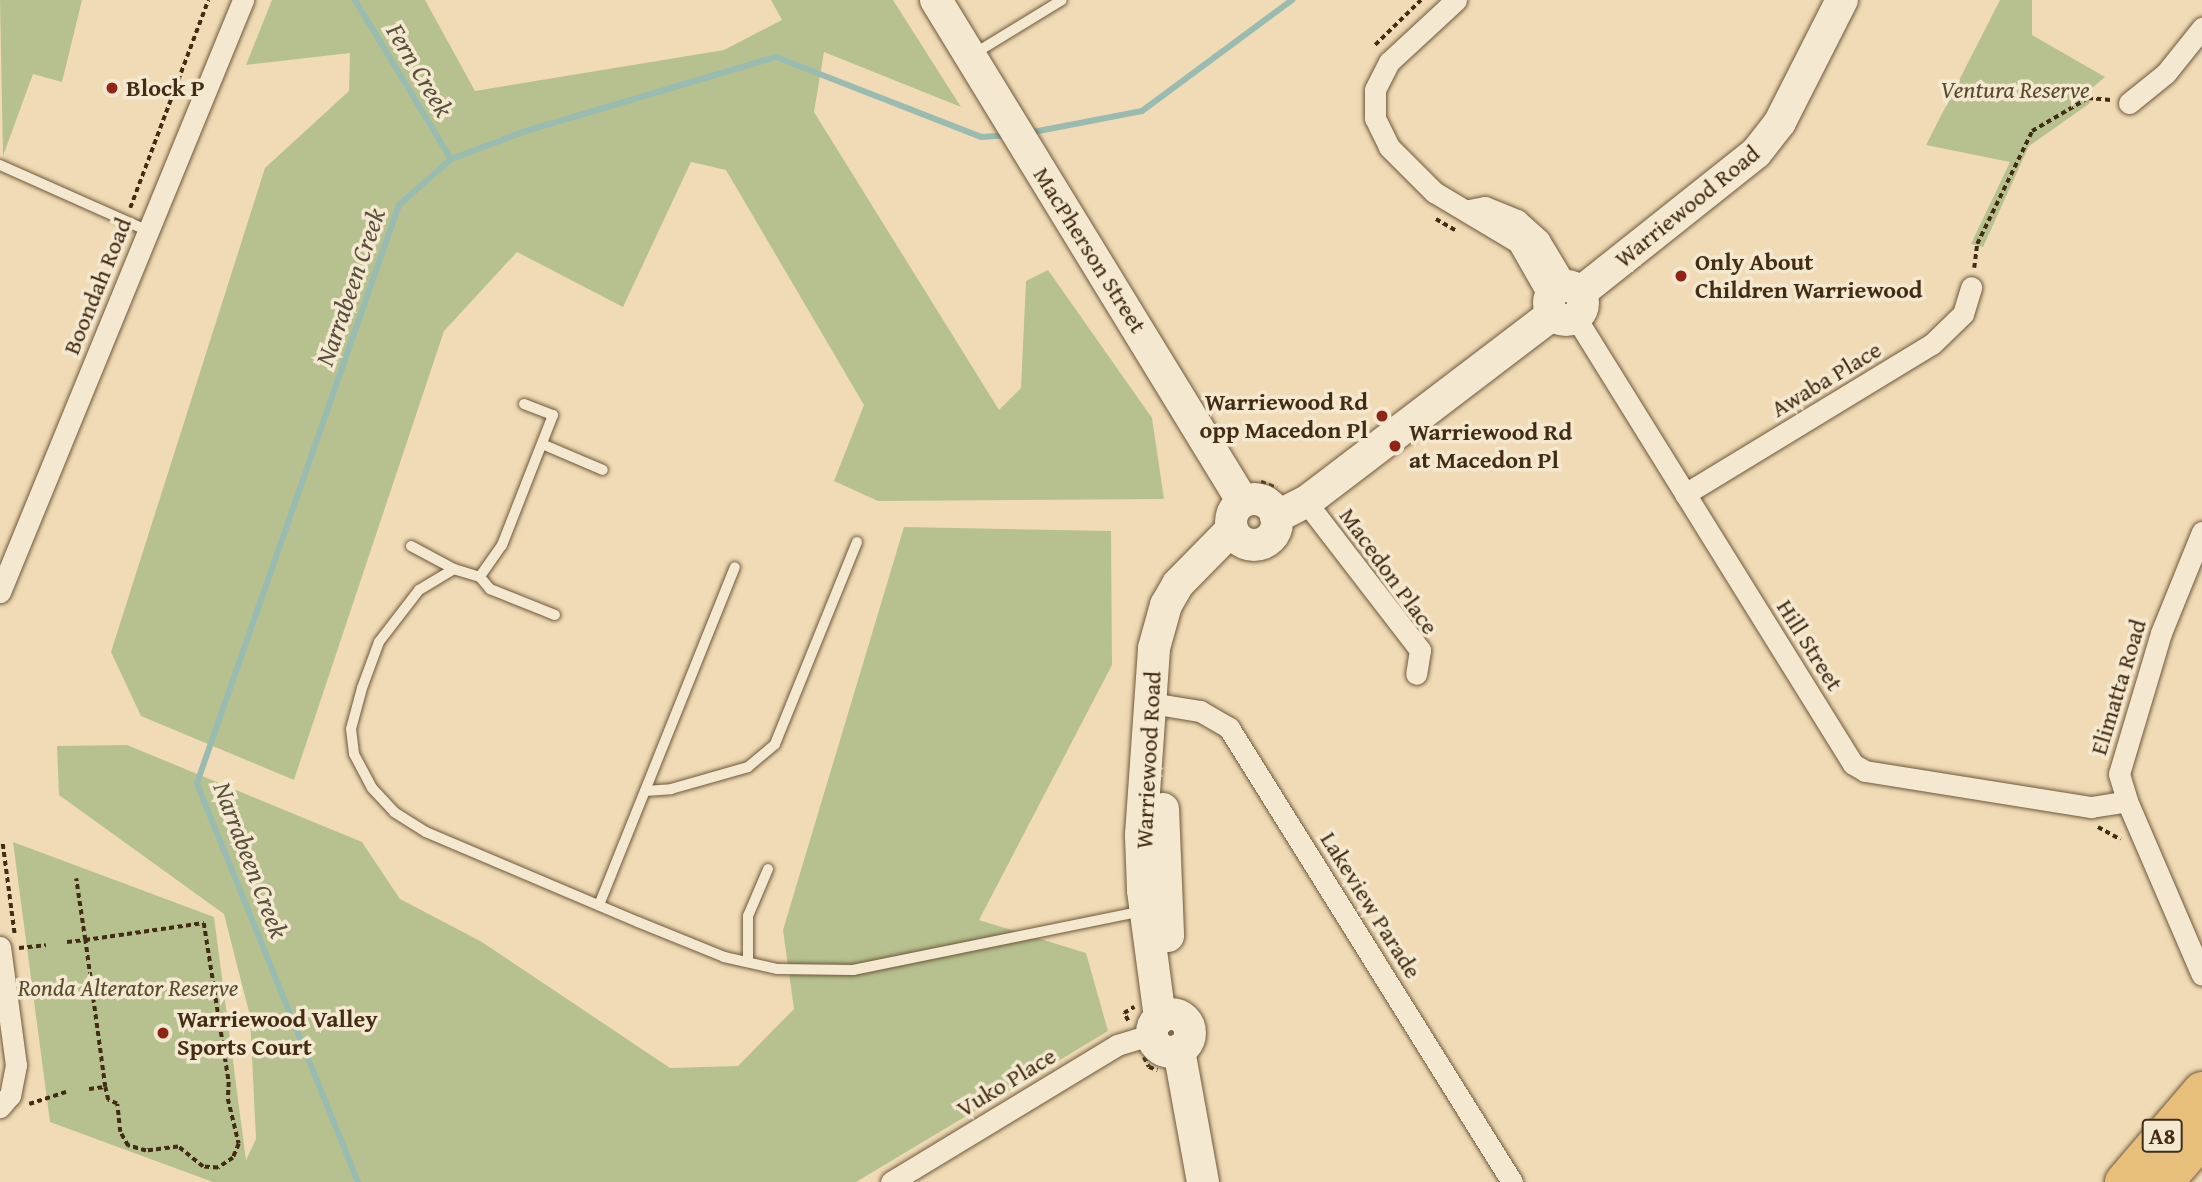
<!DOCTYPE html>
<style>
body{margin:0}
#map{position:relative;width:2202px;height:1182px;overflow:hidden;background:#f0dbb6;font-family:"Gentium Book Plus",serif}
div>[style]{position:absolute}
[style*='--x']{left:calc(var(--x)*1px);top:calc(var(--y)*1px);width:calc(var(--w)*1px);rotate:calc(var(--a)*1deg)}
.green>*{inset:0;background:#b7c190}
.stream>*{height:6px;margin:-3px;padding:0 3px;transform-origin:3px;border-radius:3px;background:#9abbb0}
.path>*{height:3.5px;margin-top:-1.75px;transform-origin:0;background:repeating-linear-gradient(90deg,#422c14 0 5px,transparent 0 8.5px)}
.roads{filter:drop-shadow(0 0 2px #6e583c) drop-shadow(0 0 2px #6e583c)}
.lane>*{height:10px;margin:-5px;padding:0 5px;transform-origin:5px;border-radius:5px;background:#f5e8d0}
.street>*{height:21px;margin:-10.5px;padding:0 10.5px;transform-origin:10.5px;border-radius:10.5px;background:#f5e8d0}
.secondary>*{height:32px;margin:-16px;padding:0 16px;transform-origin:16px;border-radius:16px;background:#f5e8d0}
.secondary>.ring{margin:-16px;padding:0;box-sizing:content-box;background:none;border:32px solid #f5e8d0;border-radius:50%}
.highway>*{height:38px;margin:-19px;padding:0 19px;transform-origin:19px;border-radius:19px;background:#e8be7b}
.dots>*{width:19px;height:19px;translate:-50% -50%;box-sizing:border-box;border:4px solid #f5e8d0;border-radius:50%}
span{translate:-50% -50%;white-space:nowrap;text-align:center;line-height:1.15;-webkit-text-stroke:7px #f5e8d0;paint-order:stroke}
.shield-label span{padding:2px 5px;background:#f5e8d0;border:2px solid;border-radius:5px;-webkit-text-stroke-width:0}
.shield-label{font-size:23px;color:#422c14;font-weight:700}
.poi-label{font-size:24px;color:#422c14;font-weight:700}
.left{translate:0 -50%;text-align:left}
.right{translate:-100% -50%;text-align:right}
.park-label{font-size:24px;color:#594a2d;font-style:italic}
.street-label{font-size:24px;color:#422c14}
.water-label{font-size:26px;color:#58503b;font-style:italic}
</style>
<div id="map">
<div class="green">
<div style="clip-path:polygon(0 0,82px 0,62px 82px,33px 74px,3px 156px)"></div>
<div style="clip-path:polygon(272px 0,425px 0,475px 91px,724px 50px,782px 20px,771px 0,893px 0,961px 107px,824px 52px,814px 112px,999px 410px,1021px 388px,1026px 281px,1048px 270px,1152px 418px,1164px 499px,878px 501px,834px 481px,864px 405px,726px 170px,691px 162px,623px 307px,517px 252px,444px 331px,294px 780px,141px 716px,111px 652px,265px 168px,349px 91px,350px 53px,246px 65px)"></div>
<div style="clip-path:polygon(2000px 0,2032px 0,2032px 35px,2105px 77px,2092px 88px,2090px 103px,2029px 146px,1983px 247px,1971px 244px,2010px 162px,1926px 145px)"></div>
<div style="clip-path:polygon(904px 527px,1111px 531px,1112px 665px,979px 920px,1086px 953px,1108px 1031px,856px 1182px,213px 1182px,50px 1122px,13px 842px,214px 917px,246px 1160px,256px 1139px,250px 1016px,224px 914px,59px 795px,57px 746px,127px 745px,362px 842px,400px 899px,482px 942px,670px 1068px,738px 1066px,794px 1009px,783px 930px)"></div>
</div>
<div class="stream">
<div style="--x:355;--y:0;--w:186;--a:58.9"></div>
<div style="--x:1028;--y:133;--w:116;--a:-10.9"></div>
<div style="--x:1142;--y:111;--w:187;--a:-36.5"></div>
<div style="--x:358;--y:1182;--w:430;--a:-112"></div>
<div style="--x:197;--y:783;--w:612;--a:-70.74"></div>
<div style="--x:399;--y:205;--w:69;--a:-41.5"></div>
<div style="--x:451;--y:159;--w:80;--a:-20.5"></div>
<div style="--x:526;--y:131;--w:261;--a:-16.5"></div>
<div style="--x:776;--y:57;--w:220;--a:21.3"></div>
<div style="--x:981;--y:137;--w:26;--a:-4"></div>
</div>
<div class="path">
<div style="--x:1375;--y:45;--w:64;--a:-44.4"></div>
<div style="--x:130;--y:208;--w:222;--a:-69.4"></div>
<div style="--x:1436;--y:219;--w:24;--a:30"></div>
<div style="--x:1974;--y:268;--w:24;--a:-83"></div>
<div style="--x:1977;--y:244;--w:126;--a:-64"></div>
<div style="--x:2032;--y:131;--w:65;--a:-30.5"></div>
<div style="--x:2088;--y:98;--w:23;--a:5"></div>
<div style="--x:1261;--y:482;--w:17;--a:21"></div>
<div style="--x:2098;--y:827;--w:26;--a:29"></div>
<div style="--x:3;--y:844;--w:92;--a:82.5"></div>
<div style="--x:67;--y:942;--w:18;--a:-6"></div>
<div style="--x:85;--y:940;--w:120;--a:-8.1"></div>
<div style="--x:204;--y:923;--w:161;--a:81.1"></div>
<div style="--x:229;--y:1082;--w:17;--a:93"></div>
<div style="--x:228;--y:1099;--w:46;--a:76.3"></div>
<div style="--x:239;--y:1144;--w:15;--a:113"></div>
<div style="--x:233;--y:1158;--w:18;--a:146"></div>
<div style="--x:218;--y:1168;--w:15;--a:-176"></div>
<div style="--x:203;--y:1167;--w:32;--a:-141"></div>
<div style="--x:178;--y:1147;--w:32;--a:173"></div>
<div style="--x:146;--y:1151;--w:19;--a:-164"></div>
<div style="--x:128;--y:1146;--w:16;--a:-120"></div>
<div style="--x:120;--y:1132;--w:28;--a:-96"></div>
<div style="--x:117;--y:1104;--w:10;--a:-156"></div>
<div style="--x:108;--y:1100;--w:13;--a:-103"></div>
<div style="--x:105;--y:1087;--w:148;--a:-97.7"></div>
<div style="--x:85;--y:940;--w:62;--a:-98.4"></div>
<div style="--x:19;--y:948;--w:27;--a:-6"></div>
<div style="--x:1128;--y:1021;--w:9;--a:-117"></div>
<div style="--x:1124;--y:1013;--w:12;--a:-31"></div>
<div style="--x:1144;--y:1057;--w:11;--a:63"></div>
<div style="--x:1149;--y:1067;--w:9;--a:21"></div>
<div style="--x:89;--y:1089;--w:16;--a:-7"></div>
<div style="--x:29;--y:1104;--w:39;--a:-18"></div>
</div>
<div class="roads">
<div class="lane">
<div style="--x:972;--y:55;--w:105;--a:-31.4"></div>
<div style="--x:0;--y:165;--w:162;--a:24"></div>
<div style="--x:524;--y:404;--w:31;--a:21"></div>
<div style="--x:553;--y:415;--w:140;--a:111.4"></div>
<div style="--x:502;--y:545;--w:39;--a:125"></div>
<div style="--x:480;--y:577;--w:27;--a:-163"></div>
<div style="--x:454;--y:569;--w:41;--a:149"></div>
<div style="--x:419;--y:590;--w:66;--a:127.6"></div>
<div style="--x:379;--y:642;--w:49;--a:110.3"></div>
<div style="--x:362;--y:688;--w:42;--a:105"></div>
<div style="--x:351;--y:729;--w:25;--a:83"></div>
<div style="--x:354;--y:754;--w:38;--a:62"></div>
<div style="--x:372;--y:788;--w:33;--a:47"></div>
<div style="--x:394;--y:812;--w:38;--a:32"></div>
<div style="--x:426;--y:832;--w:230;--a:23"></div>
<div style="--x:638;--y:922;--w:93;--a:22.1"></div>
<div style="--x:724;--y:957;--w:54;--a:12.8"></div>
<div style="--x:777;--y:969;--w:76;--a:0.8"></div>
<div style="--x:853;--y:970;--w:297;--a:-11.5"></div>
<div style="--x:542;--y:444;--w:66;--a:23.1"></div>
<div style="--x:411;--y:546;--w:49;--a:28.1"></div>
<div style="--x:480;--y:577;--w:16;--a:50"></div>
<div style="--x:490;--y:589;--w:70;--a:21.8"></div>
<div style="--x:645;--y:791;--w:26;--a:-4"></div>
<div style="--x:671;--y:789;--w:80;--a:-15.9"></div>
<div style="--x:748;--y:767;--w:35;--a:-40"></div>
<div style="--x:775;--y:744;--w:218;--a:-67.9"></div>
<div style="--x:599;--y:905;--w:364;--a:-68.1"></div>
<div style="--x:748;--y:962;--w:46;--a:-90"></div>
<div style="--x:748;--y:916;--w:51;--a:-66.9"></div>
</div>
<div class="street">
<div style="--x:1456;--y:0;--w:91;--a:137.2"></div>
<div style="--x:1389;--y:62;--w:31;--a:117"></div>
<div style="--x:1375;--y:90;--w:28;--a:90"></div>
<div style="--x:1375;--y:118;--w:32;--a:64"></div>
<div style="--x:1389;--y:147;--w:64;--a:45"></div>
<div style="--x:1434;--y:192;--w:98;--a:30.8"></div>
<div style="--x:1518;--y:242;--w:64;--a:60.3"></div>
<div style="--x:2129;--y:103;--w:48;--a:-39"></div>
<div style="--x:2166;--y:73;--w:58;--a:-51.3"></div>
<div style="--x:1469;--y:210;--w:16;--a:-11"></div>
<div style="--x:1485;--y:207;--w:35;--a:22"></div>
<div style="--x:1517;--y:220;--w:30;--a:42"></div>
<div style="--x:1539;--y:240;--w:52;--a:59"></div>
<div style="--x:1576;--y:318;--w:525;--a:58.16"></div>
<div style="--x:1853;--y:764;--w:14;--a:30"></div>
<div style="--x:1865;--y:771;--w:229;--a:9.1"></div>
<div style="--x:2091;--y:807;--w:36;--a:-9"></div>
<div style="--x:1685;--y:494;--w:289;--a:-31.3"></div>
<div style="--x:1932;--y:344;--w:43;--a:-44.1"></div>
<div style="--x:1963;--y:314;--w:28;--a:-73"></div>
<div style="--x:1306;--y:502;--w:187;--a:52.4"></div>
<div style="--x:1420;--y:650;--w:24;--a:99"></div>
<div style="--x:2202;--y:532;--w:109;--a:112.1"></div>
<div style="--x:2161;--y:633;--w:147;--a:106.6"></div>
<div style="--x:2119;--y:774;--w:28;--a:73"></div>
<div style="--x:2127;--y:801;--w:189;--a:66.7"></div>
<div style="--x:0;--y:592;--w:640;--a:-67.68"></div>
<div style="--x:1151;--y:703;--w:50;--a:9.3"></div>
<div style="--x:1200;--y:711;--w:34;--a:30"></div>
<div style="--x:1229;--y:728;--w:535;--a:58.06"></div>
<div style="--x:0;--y:947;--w:119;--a:82.3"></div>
<div style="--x:16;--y:1065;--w:31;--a:101"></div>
<div style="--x:10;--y:1095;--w:16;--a:130"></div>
<div style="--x:891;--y:1182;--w:264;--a:-31.2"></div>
<div style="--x:1117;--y:1045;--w:37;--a:-17"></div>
</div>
<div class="secondary">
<div style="--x:936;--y:0;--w:588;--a:58.55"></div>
<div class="ring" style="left:1549px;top:286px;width:2px;height:2px"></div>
<div style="--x:1581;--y:292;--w:223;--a:-38.5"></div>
<div style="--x:1756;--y:153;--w:39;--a:-52"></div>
<div style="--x:1780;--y:122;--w:137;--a:-63.1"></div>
<div class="ring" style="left:1231px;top:499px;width:14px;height:14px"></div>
<div style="--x:1276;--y:517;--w:34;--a:-27"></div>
<div style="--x:1306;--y:502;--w:310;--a:-37.3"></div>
<div style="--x:1163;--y:809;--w:127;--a:87.7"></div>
<div class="ring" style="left:1152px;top:1014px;width:6px;height:6px"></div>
<div style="--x:1160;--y:1018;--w:129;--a:-97.6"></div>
<div style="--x:1143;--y:890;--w:55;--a:-92.1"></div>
<div style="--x:1141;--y:835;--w:187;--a:-86"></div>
<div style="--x:1154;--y:648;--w:45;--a:-74.4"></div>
<div style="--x:1166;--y:605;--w:24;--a:-60"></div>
<div style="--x:1178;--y:584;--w:77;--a:-45.5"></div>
<div style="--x:1179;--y:1050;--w:134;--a:79.7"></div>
</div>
<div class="highway">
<div style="--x:2124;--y:1182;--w:120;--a:-49.4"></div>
<div style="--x:2164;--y:1182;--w:58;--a:-49.2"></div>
</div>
</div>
<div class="dots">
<div style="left:112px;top:88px;background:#8f2418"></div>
<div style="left:1681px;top:276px;background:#8f2418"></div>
<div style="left:1382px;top:416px;background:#8f2418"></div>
<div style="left:1395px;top:446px;background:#8f2418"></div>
<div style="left:163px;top:1033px;background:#8f2418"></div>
</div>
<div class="shield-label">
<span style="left:2162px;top:1136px">A8</span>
</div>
<div class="poi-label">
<span class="left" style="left:126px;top:88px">Block P</span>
<span class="left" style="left:1695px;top:276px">Only About<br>Children Warriewood</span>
<span class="right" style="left:1368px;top:416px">Warriewood Rd<br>opp Macedon Pl</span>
<span class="left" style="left:1409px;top:446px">Warriewood Rd<br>at Macedon Pl</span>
<span class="left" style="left:177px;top:1033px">Warriewood Valley<br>Sports Court</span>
</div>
<div class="park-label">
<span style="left:2015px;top:90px">Ventura Reserve</span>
<span style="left:128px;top:988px">Ronda Alterator Reserve</span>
</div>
<div class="street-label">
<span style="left:1687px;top:206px;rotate:-39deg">Warriewood Road</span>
<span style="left:1090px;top:250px;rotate:58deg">MacPherson Street</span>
<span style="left:97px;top:286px;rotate:-68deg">Boondah Road</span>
<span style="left:1826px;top:379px;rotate:-31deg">Awaba Place</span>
<span style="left:1389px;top:571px;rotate:54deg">Macedon Place</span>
<span style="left:1810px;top:645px;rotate:58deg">Hill Street</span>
<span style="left:2118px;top:687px;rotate:-73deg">Elimatta Road</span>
<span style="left:1148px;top:760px;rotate:-87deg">Warriewood Road</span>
<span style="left:1371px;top:905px;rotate:58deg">Lakeview Parade</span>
<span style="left:1006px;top:1082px;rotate:-31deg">Vuko Place</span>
</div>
<div class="water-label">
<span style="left:420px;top:70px;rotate:59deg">Fern Creek</span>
<span style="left:350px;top:287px;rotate:-71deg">Narrabeen Creek</span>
<span style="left:251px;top:860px;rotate:69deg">Narrabeen Creek</span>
</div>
</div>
